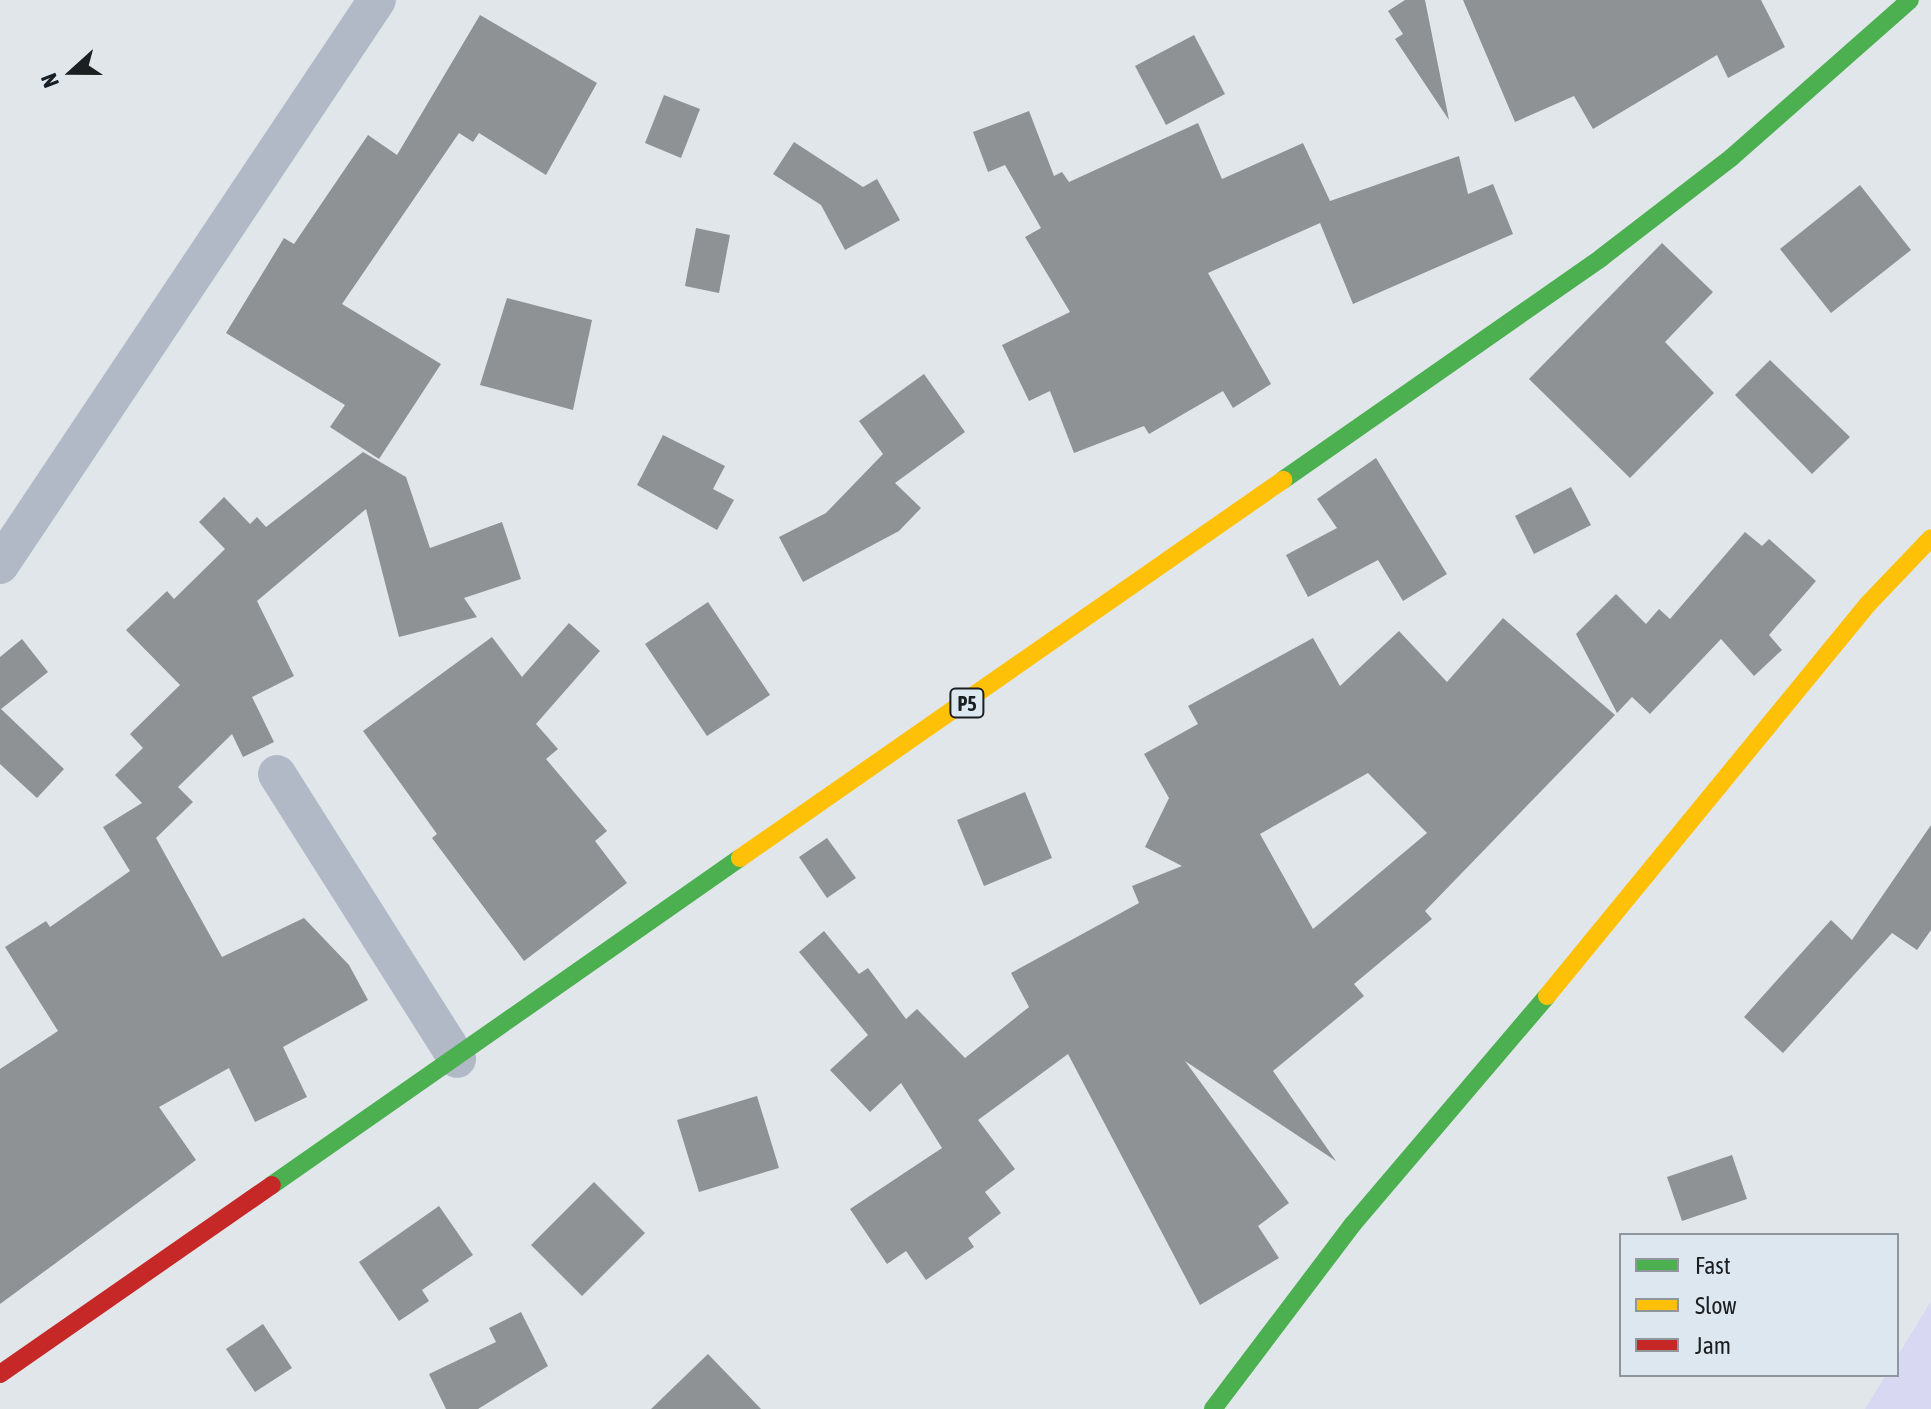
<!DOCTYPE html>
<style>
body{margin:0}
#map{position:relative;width:1931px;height:1409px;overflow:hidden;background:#e1e6eb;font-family:"Asap Condensed",sans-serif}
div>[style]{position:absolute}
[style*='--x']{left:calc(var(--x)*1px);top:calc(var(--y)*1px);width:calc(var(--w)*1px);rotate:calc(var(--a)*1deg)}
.green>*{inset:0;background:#d8d8f2}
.building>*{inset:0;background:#8e9295}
.street>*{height:38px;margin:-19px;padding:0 19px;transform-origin:19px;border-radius:19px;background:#b2b9c6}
.fast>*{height:18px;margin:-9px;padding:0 9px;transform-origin:9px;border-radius:9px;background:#4caf50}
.slow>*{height:18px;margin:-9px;padding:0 9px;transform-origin:9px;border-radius:9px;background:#ffc107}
.jam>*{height:18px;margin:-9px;padding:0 9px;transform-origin:9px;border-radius:9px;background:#c62828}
span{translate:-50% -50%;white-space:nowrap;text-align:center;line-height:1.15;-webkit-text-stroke:8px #dde7ef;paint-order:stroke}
.shield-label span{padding:2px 6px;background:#dde7ef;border:2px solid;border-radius:6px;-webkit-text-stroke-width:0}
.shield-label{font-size:20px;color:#1b1f21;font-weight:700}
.legend{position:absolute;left:1619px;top:1233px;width:280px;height:144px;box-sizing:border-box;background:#dde7ef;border:2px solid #8f979d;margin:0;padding:10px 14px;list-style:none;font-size:24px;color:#1b1f21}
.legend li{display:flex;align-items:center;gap:16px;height:40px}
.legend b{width:40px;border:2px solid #8f979d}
.north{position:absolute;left:32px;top:32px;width:80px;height:80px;-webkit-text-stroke:6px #dde7ef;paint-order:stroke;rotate:249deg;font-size:22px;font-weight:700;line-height:32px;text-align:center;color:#1b1f21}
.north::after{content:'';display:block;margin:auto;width:28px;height:36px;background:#1b1f21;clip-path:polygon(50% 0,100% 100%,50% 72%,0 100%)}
</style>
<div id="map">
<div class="green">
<div style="clip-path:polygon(1931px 1301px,1931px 1409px,1865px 1409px,1886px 1375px,1897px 1375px,1897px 1357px)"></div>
</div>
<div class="building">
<div style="clip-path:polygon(1405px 0,1425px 0,1449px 120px,1395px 39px,1403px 34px,1388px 11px)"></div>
<div style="clip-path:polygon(1463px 0,1761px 0,1785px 47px,1728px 78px,1717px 55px,1593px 129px,1574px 96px,1515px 122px)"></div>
<div style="clip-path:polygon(480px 15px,597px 83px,546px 175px,479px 133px,473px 142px,459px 133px,342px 304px,441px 364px,379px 459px,330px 427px,345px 405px,226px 333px,284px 238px,294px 244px,368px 135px,397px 155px)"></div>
<div style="clip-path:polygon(1194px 35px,1225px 94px,1166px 125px,1135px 66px)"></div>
<div style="clip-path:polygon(664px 95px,700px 109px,681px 158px,645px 143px)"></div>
<div style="clip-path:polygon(1029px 111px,1054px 176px,1062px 172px,1069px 182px,1198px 123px,1222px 179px,1303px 143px,1330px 201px,1459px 156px,1468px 194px,1493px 184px,1513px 234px,1353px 304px,1320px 223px,1208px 273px,1271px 384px,1233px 408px,1223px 391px,1149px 434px,1144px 426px,1074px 453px,1050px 391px,1029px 401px,1002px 345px,1070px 312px,1025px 237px,1041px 228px,1005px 165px,988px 172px,973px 132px)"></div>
<div style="clip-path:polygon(794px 142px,863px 187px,877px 179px,900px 220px,845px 250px,821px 205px,773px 174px)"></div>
<div style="clip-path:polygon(1860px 185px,1911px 250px,1831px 313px,1780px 249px)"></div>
<div style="clip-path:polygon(696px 228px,730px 235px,719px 293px,685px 286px)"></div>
<div style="clip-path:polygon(1662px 243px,1713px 292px,1665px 342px,1714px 393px,1630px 478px,1529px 379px)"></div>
<div style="clip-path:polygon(507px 298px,592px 320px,573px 410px,480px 385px)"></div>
<div style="clip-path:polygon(1770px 360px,1850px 437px,1812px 474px,1735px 395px)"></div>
<div style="clip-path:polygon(924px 374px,965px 432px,895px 483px,921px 508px,899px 531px,803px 582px,779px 537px,826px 513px,883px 454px,859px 421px)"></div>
<div style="clip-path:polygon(663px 435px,725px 466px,713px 489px,734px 500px,717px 530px,637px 485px)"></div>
<div style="clip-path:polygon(363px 452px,406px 477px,430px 548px,502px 522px,521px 579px,464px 598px,477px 617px,399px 637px,366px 509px,257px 601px,294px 676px,252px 697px,274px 742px,243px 757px,232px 734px,178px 787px,193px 802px,156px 838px,222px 957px,304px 918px,349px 965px,368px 1000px,283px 1047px,307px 1097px,255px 1122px,229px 1068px,159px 1107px,196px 1160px,0 1304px,0 1069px,58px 1031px,5px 947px,46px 921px,50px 927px,130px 871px,103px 827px,142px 803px,115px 775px,143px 748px,130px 734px,180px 685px,126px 630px,167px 591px,174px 599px,225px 549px,199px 522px,224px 497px,250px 524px,257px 517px,266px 527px)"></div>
<div style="clip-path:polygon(1376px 458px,1447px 574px,1403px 601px,1378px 560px,1308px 597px,1286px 555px,1337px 528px,1317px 499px)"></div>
<div style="clip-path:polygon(1571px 487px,1591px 525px,1534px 554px,1515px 516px)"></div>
<div style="clip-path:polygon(1745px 532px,1762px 546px,1769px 539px,1816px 581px,1769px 635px,1782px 650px,1754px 676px,1721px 639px,1650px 714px,1632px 697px,1617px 713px,1576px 634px,1616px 594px,1646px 624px,1659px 609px,1670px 619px)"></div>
<div style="clip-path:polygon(708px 602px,770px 695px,707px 736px,645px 644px)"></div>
<div style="clip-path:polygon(evenodd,1503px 618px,1615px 715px,1425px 911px,1432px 919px,1354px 984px,1364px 996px,1273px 1071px,1336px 1161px,1185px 1061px,1289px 1203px,1258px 1226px,1279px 1258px,1200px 1305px,1068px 1054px,978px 1120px,1015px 1169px,985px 1192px,1001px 1213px,968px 1238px,974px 1247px,926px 1280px,906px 1251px,887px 1264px,850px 1209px,942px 1148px,901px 1083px,870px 1112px,830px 1070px,868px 1035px,799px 952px,824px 931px,859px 974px,868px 968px,906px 1019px,917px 1009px,965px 1058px,1029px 1007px,1011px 973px,1139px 903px,1132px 886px,1182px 866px,1145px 847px,1169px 798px,1144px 754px,1198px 724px,1188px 706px,1313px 638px,1340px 686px,1399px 631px,1447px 682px,1503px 618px,1368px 773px,1427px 833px,1313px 929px,1260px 834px,1368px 773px)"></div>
<div style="clip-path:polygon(569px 623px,600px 651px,536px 724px,558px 749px,546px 759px,607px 831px,595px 841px,627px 883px,524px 961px,432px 838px,437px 834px,363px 731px,492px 637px,522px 677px)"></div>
<div style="clip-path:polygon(22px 639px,48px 672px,1px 709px,64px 769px,37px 798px,0 764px,0 657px)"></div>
<div style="clip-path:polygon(1025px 792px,1052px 858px,984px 886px,957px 820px)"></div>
<div style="clip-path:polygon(1931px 825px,1931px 930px,1917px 950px,1892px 933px,1783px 1053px,1744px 1017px,1831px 920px,1852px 940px)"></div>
<div style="clip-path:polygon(827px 838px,856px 878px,827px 898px,799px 857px)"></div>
<div style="clip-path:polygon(757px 1096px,779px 1168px,699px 1192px,677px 1120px)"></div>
<div style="clip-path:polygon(1732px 1155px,1747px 1199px,1682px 1221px,1667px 1177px)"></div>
<div style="clip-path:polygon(594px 1182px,645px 1233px,582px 1296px,531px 1245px)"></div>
<div style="clip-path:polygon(439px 1206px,473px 1255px,422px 1290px,429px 1301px,399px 1321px,359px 1262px)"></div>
<div style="clip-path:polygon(521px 1312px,548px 1366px,478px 1409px,446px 1409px,429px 1374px,496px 1342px,489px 1328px)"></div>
<div style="clip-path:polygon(263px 1324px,292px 1368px,255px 1392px,226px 1349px)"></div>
<div style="clip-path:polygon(708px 1354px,761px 1409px,651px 1409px)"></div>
</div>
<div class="street">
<div style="--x:0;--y:565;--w:679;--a:-56.29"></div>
<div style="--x:277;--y:774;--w:337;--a:57.7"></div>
</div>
<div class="fast">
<div style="--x:1283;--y:480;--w:388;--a:-34.9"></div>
<div style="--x:1601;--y:258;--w:165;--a:-37.6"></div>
<div style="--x:1732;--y:157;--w:237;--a:-41.4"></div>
<div style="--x:272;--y:1185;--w:571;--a:-34.94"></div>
<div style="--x:1213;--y:1409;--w:232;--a:-52.9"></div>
<div style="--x:1353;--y:1224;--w:299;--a:-49.6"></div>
</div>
<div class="slow">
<div style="--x:740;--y:858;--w:662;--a:-34.84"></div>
<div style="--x:1547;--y:996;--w:507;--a:-50.69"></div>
<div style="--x:1868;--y:604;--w:91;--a:-46.3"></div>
</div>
<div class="jam">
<div style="--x:0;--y:1374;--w:331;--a:-34.8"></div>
</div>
<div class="shield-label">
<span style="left:967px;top:703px">P5</span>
</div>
<ul class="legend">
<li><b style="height:10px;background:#4caf50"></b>Fast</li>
<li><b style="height:10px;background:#ffc107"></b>Slow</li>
<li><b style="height:10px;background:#c62828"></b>Jam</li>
</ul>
<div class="north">N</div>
</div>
